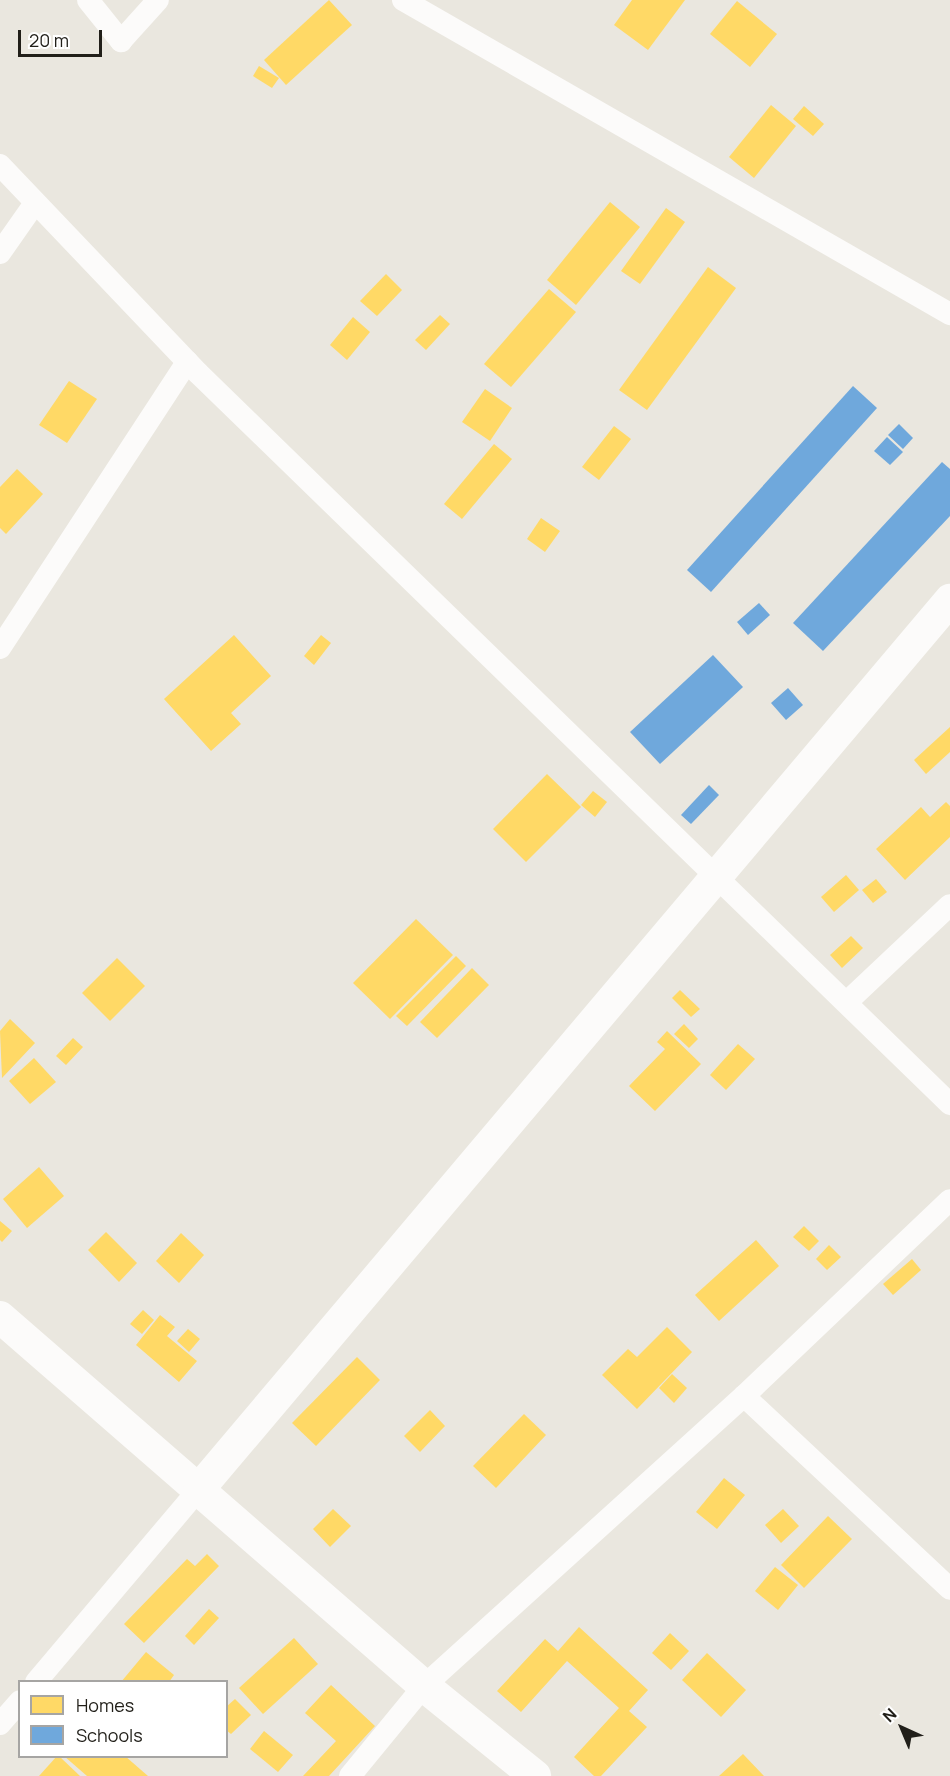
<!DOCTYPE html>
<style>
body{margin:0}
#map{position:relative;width:950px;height:1776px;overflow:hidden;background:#eae7df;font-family:Manrope,sans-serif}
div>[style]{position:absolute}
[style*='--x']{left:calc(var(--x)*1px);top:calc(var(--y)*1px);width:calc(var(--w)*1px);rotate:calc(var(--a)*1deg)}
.homes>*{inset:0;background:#ffd966}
.schools>*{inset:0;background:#6fa8dc}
.street>*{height:22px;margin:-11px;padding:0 11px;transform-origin:11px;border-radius:11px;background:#fcfbfa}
.secondary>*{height:32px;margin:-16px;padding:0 16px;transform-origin:16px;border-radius:16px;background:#fcfbfa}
span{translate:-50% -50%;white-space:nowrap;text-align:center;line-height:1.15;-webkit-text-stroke:6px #fff;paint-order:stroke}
.legend{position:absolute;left:18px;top:1680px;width:210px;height:78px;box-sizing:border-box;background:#fff;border:2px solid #a6a5a3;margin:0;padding:8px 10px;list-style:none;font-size:18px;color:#211f19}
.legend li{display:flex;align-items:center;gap:12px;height:30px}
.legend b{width:30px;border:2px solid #a6a5a3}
.north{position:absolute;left:872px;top:1698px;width:60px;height:60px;-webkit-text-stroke:4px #fff;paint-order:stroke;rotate:316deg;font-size:16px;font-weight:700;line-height:24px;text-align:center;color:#211f19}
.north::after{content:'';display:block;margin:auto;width:21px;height:27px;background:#211f19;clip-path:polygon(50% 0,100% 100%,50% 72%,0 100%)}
.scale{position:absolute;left:18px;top:30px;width:84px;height:27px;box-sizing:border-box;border:3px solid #211f19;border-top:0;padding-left:8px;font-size:18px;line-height:21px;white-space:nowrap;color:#211f19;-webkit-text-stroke:4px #fff;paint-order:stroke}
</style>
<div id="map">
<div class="homes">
<div style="clip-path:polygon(329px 0,352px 25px,286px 85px,264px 60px)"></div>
<div style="clip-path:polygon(632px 0,685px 0,648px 50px,614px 25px)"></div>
<div style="clip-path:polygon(737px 1px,777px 34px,750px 67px,710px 34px)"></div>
<div style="clip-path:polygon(259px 66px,279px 78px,272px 88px,253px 76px)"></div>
<div style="clip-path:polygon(771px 105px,796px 126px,754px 178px,729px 157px)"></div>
<div style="clip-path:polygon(804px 106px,824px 124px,813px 136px,793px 119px)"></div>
<div style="clip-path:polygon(610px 202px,640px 227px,576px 305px,547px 280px)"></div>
<div style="clip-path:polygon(666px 208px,685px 222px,640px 284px,621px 271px)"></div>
<div style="clip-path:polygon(708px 267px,736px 288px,647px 410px,619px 390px)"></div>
<div style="clip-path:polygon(386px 274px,402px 290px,377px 316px,360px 301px)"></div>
<div style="clip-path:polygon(549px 289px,576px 312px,511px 387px,484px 364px)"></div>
<div style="clip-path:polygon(440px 315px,450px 324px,426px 350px,415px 340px)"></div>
<div style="clip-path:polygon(353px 317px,370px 332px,347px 360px,330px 345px)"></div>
<div style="clip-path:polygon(69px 381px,97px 399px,67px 443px,39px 425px)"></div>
<div style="clip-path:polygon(485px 389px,512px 408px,490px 441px,462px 422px)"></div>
<div style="clip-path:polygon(614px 426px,631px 439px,599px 480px,582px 467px)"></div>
<div style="clip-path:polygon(494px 444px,512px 459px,462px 519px,444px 504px)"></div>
<div style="clip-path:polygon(17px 469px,43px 494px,6px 534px,0 528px,0 487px)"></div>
<div style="clip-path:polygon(541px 518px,560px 531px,545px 552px,527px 539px)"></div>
<div style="clip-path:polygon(234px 635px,271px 676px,231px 713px,241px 724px,211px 751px,164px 699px)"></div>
<div style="clip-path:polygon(321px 635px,331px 643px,314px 665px,304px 656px)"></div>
<div style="clip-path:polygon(950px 727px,950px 752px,926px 774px,914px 760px)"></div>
<div style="clip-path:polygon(547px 774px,581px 807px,526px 862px,493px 829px)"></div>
<div style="clip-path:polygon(593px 791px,607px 802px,595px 817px,581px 805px)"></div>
<div style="clip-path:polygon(946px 802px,950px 806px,950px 837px,905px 880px,876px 849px,921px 807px,930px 817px)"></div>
<div style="clip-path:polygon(846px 875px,859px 890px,834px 912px,821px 897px)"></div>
<div style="clip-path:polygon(876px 879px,887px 892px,873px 903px,862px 890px)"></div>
<div style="clip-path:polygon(416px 919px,453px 955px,390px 1019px,353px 983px)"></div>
<div style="clip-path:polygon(851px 936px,863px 948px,842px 968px,830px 955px)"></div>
<div style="clip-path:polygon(456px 956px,466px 966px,407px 1026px,396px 1016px)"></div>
<div style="clip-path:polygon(117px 958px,145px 986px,110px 1021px,82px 993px)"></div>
<div style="clip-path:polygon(472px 968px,489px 985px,437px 1038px,420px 1022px)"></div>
<div style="clip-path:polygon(680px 990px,700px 1009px,691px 1017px,672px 998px)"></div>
<div style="clip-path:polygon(10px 1019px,35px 1043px,2px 1078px,0 1031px)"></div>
<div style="clip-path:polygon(684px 1024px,698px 1039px,689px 1048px,674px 1034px)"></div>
<div style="clip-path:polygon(667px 1031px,701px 1064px,655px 1111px,629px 1086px,665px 1049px,657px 1042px)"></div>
<div style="clip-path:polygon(73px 1038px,83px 1047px,66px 1065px,56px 1056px)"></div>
<div style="clip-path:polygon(738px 1044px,755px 1059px,726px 1090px,710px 1075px)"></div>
<div style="clip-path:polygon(34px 1058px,56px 1082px,30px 1104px,9px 1081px)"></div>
<div style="clip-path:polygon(39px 1167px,64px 1196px,27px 1228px,3px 1199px)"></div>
<div style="clip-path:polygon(0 1221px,12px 1231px,2px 1242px,0 1240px)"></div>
<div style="clip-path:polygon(804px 1226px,819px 1241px,809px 1251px,793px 1237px)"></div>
<div style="clip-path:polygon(106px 1232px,137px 1263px,119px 1282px,88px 1250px)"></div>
<div style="clip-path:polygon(181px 1233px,204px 1255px,179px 1283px,156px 1261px)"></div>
<div style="clip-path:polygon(756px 1240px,779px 1266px,719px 1321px,695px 1295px)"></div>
<div style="clip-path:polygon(829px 1245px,841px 1257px,827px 1270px,816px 1259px)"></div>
<div style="clip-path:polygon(912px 1259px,921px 1270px,893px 1295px,883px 1284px)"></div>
<div style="clip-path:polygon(143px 1310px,154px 1320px,142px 1334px,130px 1324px)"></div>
<div style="clip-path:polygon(160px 1315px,175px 1327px,167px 1336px,197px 1361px,179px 1382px,136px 1345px)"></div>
<div style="clip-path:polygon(667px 1327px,692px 1352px,637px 1409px,602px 1375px,628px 1349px,637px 1357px)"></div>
<div style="clip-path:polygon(188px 1329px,200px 1339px,189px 1352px,177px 1341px)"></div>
<div style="clip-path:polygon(357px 1357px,380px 1380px,316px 1446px,292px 1423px)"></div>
<div style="clip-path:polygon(672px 1374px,687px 1388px,674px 1403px,659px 1388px)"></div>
<div style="clip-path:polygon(430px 1410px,445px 1426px,420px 1452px,404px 1436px)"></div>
<div style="clip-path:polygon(524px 1414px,546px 1435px,496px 1488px,473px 1466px)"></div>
<div style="clip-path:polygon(724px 1478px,745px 1495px,717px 1529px,696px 1512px)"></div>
<div style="clip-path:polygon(333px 1509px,351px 1526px,330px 1547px,313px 1529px)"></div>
<div style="clip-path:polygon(783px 1509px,799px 1526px,781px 1543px,765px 1525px)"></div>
<div style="clip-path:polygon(828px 1516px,852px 1539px,804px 1588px,781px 1565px)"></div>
<div style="clip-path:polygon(207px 1554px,219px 1566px,144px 1643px,124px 1624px,187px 1559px,195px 1566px)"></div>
<div style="clip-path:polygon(775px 1567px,798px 1585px,778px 1610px,755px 1591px)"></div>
<div style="clip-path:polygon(209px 1609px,219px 1618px,194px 1645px,185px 1636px)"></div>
<div style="clip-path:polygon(579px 1627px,648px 1690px,629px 1711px,647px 1727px,601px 1776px,594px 1776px,574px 1757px,619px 1708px,567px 1661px,521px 1712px,497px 1691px,545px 1639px,558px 1651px)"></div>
<div style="clip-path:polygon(670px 1633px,689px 1651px,671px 1670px,652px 1653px)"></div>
<div style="clip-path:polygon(294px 1638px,318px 1664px,263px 1714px,239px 1688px)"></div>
<div style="clip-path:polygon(146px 1652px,174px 1675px,169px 1682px,121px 1682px)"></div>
<div style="clip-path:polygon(707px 1653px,746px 1690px,721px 1717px,682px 1680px)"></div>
<div style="clip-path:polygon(331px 1685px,375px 1726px,329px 1776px,303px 1776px,336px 1741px,305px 1713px)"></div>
<div style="clip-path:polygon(235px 1699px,251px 1715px,231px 1734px,226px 1730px,226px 1707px)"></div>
<div style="clip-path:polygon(264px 1731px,293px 1755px,278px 1772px,250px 1749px)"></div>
<div style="clip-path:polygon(743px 1754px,764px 1776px,719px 1776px)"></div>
<div style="clip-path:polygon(57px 1756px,59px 1756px,80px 1776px,39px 1776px)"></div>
<div style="clip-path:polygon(64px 1756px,125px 1756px,148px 1776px,87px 1776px)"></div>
</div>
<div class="schools">
<div style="clip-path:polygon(853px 386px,877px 408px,711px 592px,687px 570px)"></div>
<div style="clip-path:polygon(899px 424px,913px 438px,903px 449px,888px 435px)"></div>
<div style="clip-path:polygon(887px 437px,903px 452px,890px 465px,874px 451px)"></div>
<div style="clip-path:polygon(942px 462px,950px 469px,950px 516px,823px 651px,793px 623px)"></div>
<div style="clip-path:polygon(759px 603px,770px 615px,748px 635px,737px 622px)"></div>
<div style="clip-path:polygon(713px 655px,743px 687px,660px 764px,630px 732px)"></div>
<div style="clip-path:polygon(788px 688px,803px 705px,786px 720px,771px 703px)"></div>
<div style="clip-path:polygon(709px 785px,719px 795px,691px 824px,681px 815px)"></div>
</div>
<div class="street">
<div style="--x:88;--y:0;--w:53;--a:51.2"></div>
<div style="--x:121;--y:41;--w:55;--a:-47.9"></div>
<div style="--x:403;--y:0;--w:631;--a:29.86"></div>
<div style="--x:0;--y:165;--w:287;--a:46.4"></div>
<div style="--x:198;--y:373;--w:1049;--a:44.19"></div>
<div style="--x:0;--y:253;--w:61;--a:-55"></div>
<div style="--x:0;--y:648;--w:342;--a:-56.8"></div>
<div style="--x:847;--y:1002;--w:141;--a:-43.3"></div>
<div style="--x:744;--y:1396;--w:282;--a:43.1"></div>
<div style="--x:36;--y:1682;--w:253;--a:-49.8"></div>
<div style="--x:0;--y:1724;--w:30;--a:-49"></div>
<div style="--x:350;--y:1776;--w:117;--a:-50.6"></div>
<div style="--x:424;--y:1686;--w:432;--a:-42.2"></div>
<div style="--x:744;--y:1396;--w:284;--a:-43.6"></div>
</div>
<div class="secondary">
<div style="--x:0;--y:1317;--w:562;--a:41.03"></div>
<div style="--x:424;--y:1686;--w:143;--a:39"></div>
<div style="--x:199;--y:1489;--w:1164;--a:-49.81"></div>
</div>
<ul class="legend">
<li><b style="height:16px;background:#ffd966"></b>Homes</li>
<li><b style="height:16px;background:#6fa8dc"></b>Schools</li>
</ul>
<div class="north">N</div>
<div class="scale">20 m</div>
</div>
